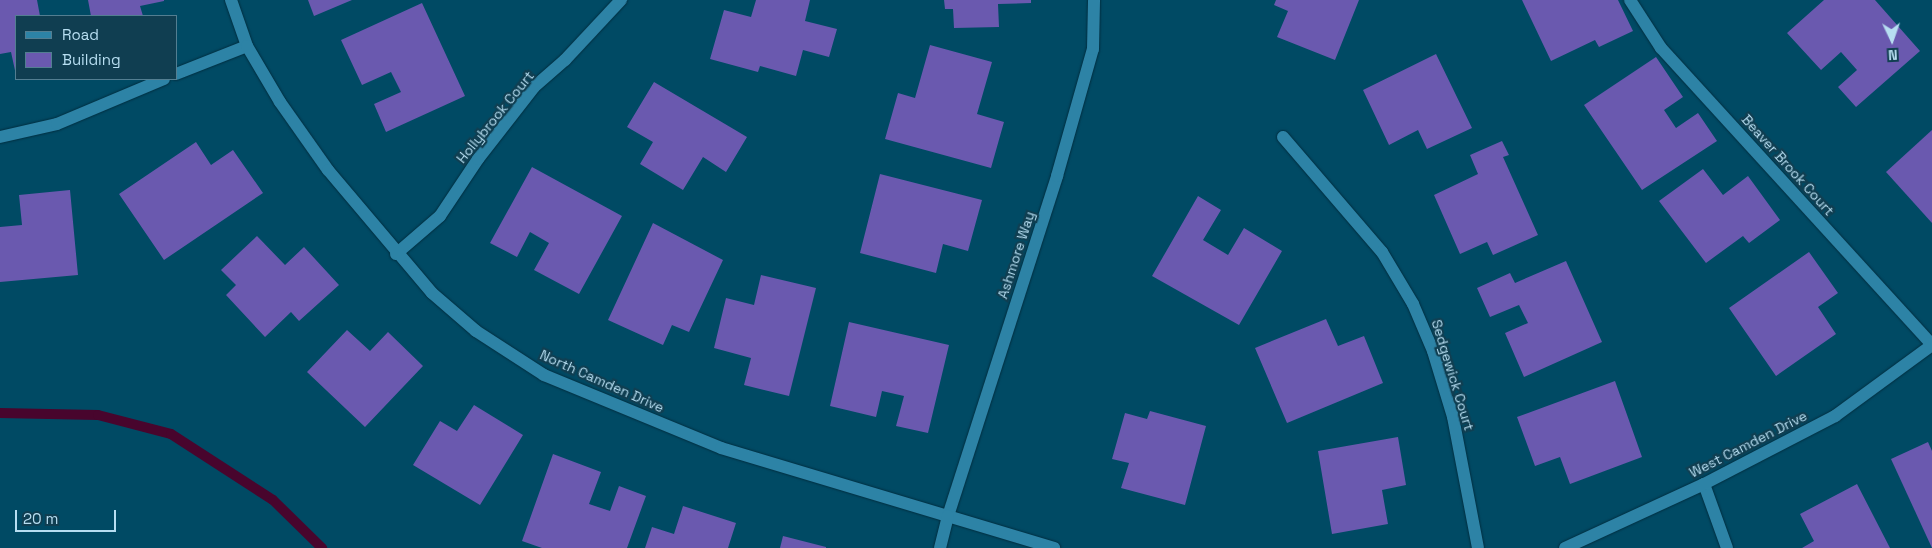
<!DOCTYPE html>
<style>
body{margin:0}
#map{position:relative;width:1932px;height:548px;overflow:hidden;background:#004a64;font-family:"Space Grotesk",sans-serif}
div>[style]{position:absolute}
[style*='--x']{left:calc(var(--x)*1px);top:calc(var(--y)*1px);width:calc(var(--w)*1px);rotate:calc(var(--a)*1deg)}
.stream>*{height:10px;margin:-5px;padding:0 5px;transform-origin:5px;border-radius:5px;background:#48052d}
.building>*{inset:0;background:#6a59af}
.roads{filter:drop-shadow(0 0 1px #002e40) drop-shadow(0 0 1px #002e40)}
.street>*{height:12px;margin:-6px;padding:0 6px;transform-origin:6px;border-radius:6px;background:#2d83a6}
.secondary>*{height:12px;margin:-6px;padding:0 6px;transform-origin:6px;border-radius:6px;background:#2d83a6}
span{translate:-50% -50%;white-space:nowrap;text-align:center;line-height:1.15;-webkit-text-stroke:4.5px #103e51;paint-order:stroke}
.street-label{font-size:14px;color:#b7def1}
.legend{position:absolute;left:15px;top:15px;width:162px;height:65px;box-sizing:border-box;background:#103e51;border:1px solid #537e91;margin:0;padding:6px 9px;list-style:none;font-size:15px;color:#b7def1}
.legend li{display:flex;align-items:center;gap:10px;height:25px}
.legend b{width:25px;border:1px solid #537e91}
.north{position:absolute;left:1867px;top:15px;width:50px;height:50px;-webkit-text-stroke:4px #103e51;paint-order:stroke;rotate:177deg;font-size:14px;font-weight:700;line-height:20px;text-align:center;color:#b7def1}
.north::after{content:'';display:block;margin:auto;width:18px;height:22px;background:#b7def1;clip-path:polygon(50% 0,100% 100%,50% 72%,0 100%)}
.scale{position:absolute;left:15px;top:510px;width:101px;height:22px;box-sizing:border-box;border:2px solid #b7def1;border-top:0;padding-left:6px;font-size:15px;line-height:18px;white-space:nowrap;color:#b7def1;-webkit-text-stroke:4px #103e51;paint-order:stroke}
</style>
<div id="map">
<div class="stream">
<div style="--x:0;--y:413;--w:98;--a:1.2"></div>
<div style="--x:98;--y:415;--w:75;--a:14.6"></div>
<div style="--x:171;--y:434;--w:121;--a:32.9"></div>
<div style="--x:273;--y:500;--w:69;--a:44.4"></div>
</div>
<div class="building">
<div style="clip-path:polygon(0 0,37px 0,40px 16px,16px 16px,16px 75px,11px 52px,0 54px)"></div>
<div style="clip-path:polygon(88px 0,164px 0,164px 1px,140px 6px,143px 16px,91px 16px)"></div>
<div style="clip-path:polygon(308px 0,352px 0,314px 16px)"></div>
<div style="clip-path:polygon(756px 0,810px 0,805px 21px,837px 29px,829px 57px,803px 50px,796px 76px,760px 66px,758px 72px,710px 59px,724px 10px,751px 17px)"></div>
<div style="clip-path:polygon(944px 0,1031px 0,1031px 3px,998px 4px,999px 27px,954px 28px,953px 9px,945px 9px)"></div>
<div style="clip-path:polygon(1276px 0,1359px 0,1335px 60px,1277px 37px,1288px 11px,1274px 5px)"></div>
<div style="clip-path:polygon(1522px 0,1618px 0,1633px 31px,1599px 47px,1595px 40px,1551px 61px)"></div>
<div style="clip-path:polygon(1824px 0,1875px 0,1920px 51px,1856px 107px,1838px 87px,1857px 70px,1841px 52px,1821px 70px,1787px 33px)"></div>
<div style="clip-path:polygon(422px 3px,465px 96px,386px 132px,374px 104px,401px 92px,391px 72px,362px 85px,341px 40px)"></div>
<div style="clip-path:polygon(930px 45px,992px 62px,977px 114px,1004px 122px,991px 168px,885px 139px,898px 93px,915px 98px)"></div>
<div style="clip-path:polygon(1436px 54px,1472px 128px,1427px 149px,1418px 130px,1389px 145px,1363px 90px)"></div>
<div style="clip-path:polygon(1656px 57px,1683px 97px,1664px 110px,1676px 128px,1698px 113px,1717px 141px,1642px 190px,1584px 105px)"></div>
<div style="clip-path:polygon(654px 82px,747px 137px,726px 172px,703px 157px,683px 190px,640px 164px,653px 142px,627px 127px)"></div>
<div style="clip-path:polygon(1932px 130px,1932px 223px,1886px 172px)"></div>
<div style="clip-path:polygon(1502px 141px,1509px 155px,1503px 157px,1538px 235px,1493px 255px,1487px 242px,1460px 254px,1434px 195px,1478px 174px,1470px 155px)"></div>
<div style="clip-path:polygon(196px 142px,211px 165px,233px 150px,263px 193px,164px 260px,119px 194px)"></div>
<div style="clip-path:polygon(532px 167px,622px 216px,579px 294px,534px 270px,549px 243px,530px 232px,517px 257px,490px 243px)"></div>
<div style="clip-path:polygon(1703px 169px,1723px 195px,1748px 176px,1780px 220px,1749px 243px,1743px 236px,1706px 263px,1659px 201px)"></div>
<div style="clip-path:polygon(880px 174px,982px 200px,968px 251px,943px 244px,936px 273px,860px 253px)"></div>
<div style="clip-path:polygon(70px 190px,78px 275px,0 282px,0 227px,22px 225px,19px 195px)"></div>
<div style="clip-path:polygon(1198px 196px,1221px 210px,1203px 240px,1228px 255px,1244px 228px,1282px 251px,1239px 325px,1152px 276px)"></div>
<div style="clip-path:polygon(653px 223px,723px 260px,689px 332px,672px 325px,663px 345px,608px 320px)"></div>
<div style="clip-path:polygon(257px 236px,285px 265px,304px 247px,339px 285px,299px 321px,291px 312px,265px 337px,226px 295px,236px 285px,221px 270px)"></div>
<div style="clip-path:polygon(1809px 252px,1838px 293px,1818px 307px,1836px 334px,1776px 376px,1729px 308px)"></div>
<div style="clip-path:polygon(1566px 261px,1602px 342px,1524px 377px,1505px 333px,1528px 323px,1519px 305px,1490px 317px,1477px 288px,1510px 273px,1515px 283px)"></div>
<div style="clip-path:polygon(761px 275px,816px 288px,789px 396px,744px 385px,751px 358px,714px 348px,726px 298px,754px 305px)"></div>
<div style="clip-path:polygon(1326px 319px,1338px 346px,1364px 336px,1383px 383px,1287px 423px,1255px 348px)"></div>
<div style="clip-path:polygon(849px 322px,949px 345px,928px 433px,896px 426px,904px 396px,882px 391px,876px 417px,830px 406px)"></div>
<div style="clip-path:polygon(347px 330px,370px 351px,388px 332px,423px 366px,365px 427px,307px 372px)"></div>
<div style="clip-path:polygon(1615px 381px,1642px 457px,1570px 484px,1560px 457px,1535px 466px,1517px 417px)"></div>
<div style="clip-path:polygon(474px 405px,523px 435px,480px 505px,413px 465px,440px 421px,457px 431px)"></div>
<div style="clip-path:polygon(1150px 411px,1206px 426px,1185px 505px,1121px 488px,1129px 463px,1112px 459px,1125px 413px,1147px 419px)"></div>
<div style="clip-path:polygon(1398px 437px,1406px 485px,1382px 490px,1388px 524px,1332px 534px,1318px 451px)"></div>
<div style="clip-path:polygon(1928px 442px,1932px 451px,1932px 548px,1891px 459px)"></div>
<div style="clip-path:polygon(553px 454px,601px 472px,589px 504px,610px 511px,619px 486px,646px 496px,627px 548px,542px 548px,522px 541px)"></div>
<div style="clip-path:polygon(1857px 484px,1890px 548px,1802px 548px,1814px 541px,1800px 514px)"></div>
<div style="clip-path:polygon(683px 506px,736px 523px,728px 548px,645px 548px,652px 527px,674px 534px)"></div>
<div style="clip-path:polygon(783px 536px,826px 547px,826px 548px,780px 548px)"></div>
</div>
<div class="roads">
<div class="street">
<div style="--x:1630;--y:0;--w:57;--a:57.1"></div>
<div style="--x:1661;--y:48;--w:402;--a:47.6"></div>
<div style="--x:176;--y:74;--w:76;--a:-21.5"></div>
<div style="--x:0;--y:137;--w:58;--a:-12.8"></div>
<div style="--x:57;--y:124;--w:116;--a:-22.8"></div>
<div style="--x:1283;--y:137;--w:152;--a:49.3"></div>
<div style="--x:1382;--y:252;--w:61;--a:59.2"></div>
<div style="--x:1413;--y:304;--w:51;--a:66.9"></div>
<div style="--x:1433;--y:351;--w:69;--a:73.1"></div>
<div style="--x:1453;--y:417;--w:133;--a:79.2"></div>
<div style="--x:396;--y:254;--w:58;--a:-40.8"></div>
<div style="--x:440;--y:216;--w:69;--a:-56.3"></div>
<div style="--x:478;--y:159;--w:91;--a:-52.1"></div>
<div style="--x:534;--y:87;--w:41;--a:-41.1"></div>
<div style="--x:565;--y:60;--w:82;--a:-47"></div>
<div style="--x:1704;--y:484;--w:68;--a:70.2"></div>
<div style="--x:948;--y:516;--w:357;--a:-72.2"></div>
<div style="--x:1057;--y:176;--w:132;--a:-74.2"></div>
<div style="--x:1093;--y:49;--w:49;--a:-88.8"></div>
</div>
<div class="secondary">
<div style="--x:231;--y:0;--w:49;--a:70.8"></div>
<div style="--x:247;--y:46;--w:65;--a:59.5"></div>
<div style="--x:280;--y:102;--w:83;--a:54.8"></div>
<div style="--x:328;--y:170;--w:161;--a:49.8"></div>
<div style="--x:432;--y:293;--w:58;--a:40.8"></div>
<div style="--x:476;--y:331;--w:81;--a:32.9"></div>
<div style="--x:544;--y:375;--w:191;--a:22.4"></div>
<div style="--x:721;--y:448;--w:348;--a:16.7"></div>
<div style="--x:940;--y:548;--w:33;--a:-76"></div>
<div style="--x:1565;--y:548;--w:153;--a:-24.7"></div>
<div style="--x:1704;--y:484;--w:148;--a:-27.4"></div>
<div style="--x:1835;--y:416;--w:120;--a:-36.2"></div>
</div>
</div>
<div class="street-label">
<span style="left:495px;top:117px;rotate:-51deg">Hollybrook Court</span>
<span style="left:1788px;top:165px;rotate:48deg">Beaver Brook Court</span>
<span style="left:1016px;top:255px;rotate:-72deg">Ashmore Way</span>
<span style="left:1453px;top:375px;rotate:73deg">Sedgewick Court</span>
<span style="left:602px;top:381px;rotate:24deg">North Camden Drive</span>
<span style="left:1748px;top:444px;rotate:-27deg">West Camden Drive</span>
</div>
<ul class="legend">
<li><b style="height:6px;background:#2d83a6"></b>Road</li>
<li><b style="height:14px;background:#6a59af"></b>Building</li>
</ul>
<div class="north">N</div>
<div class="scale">20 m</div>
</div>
